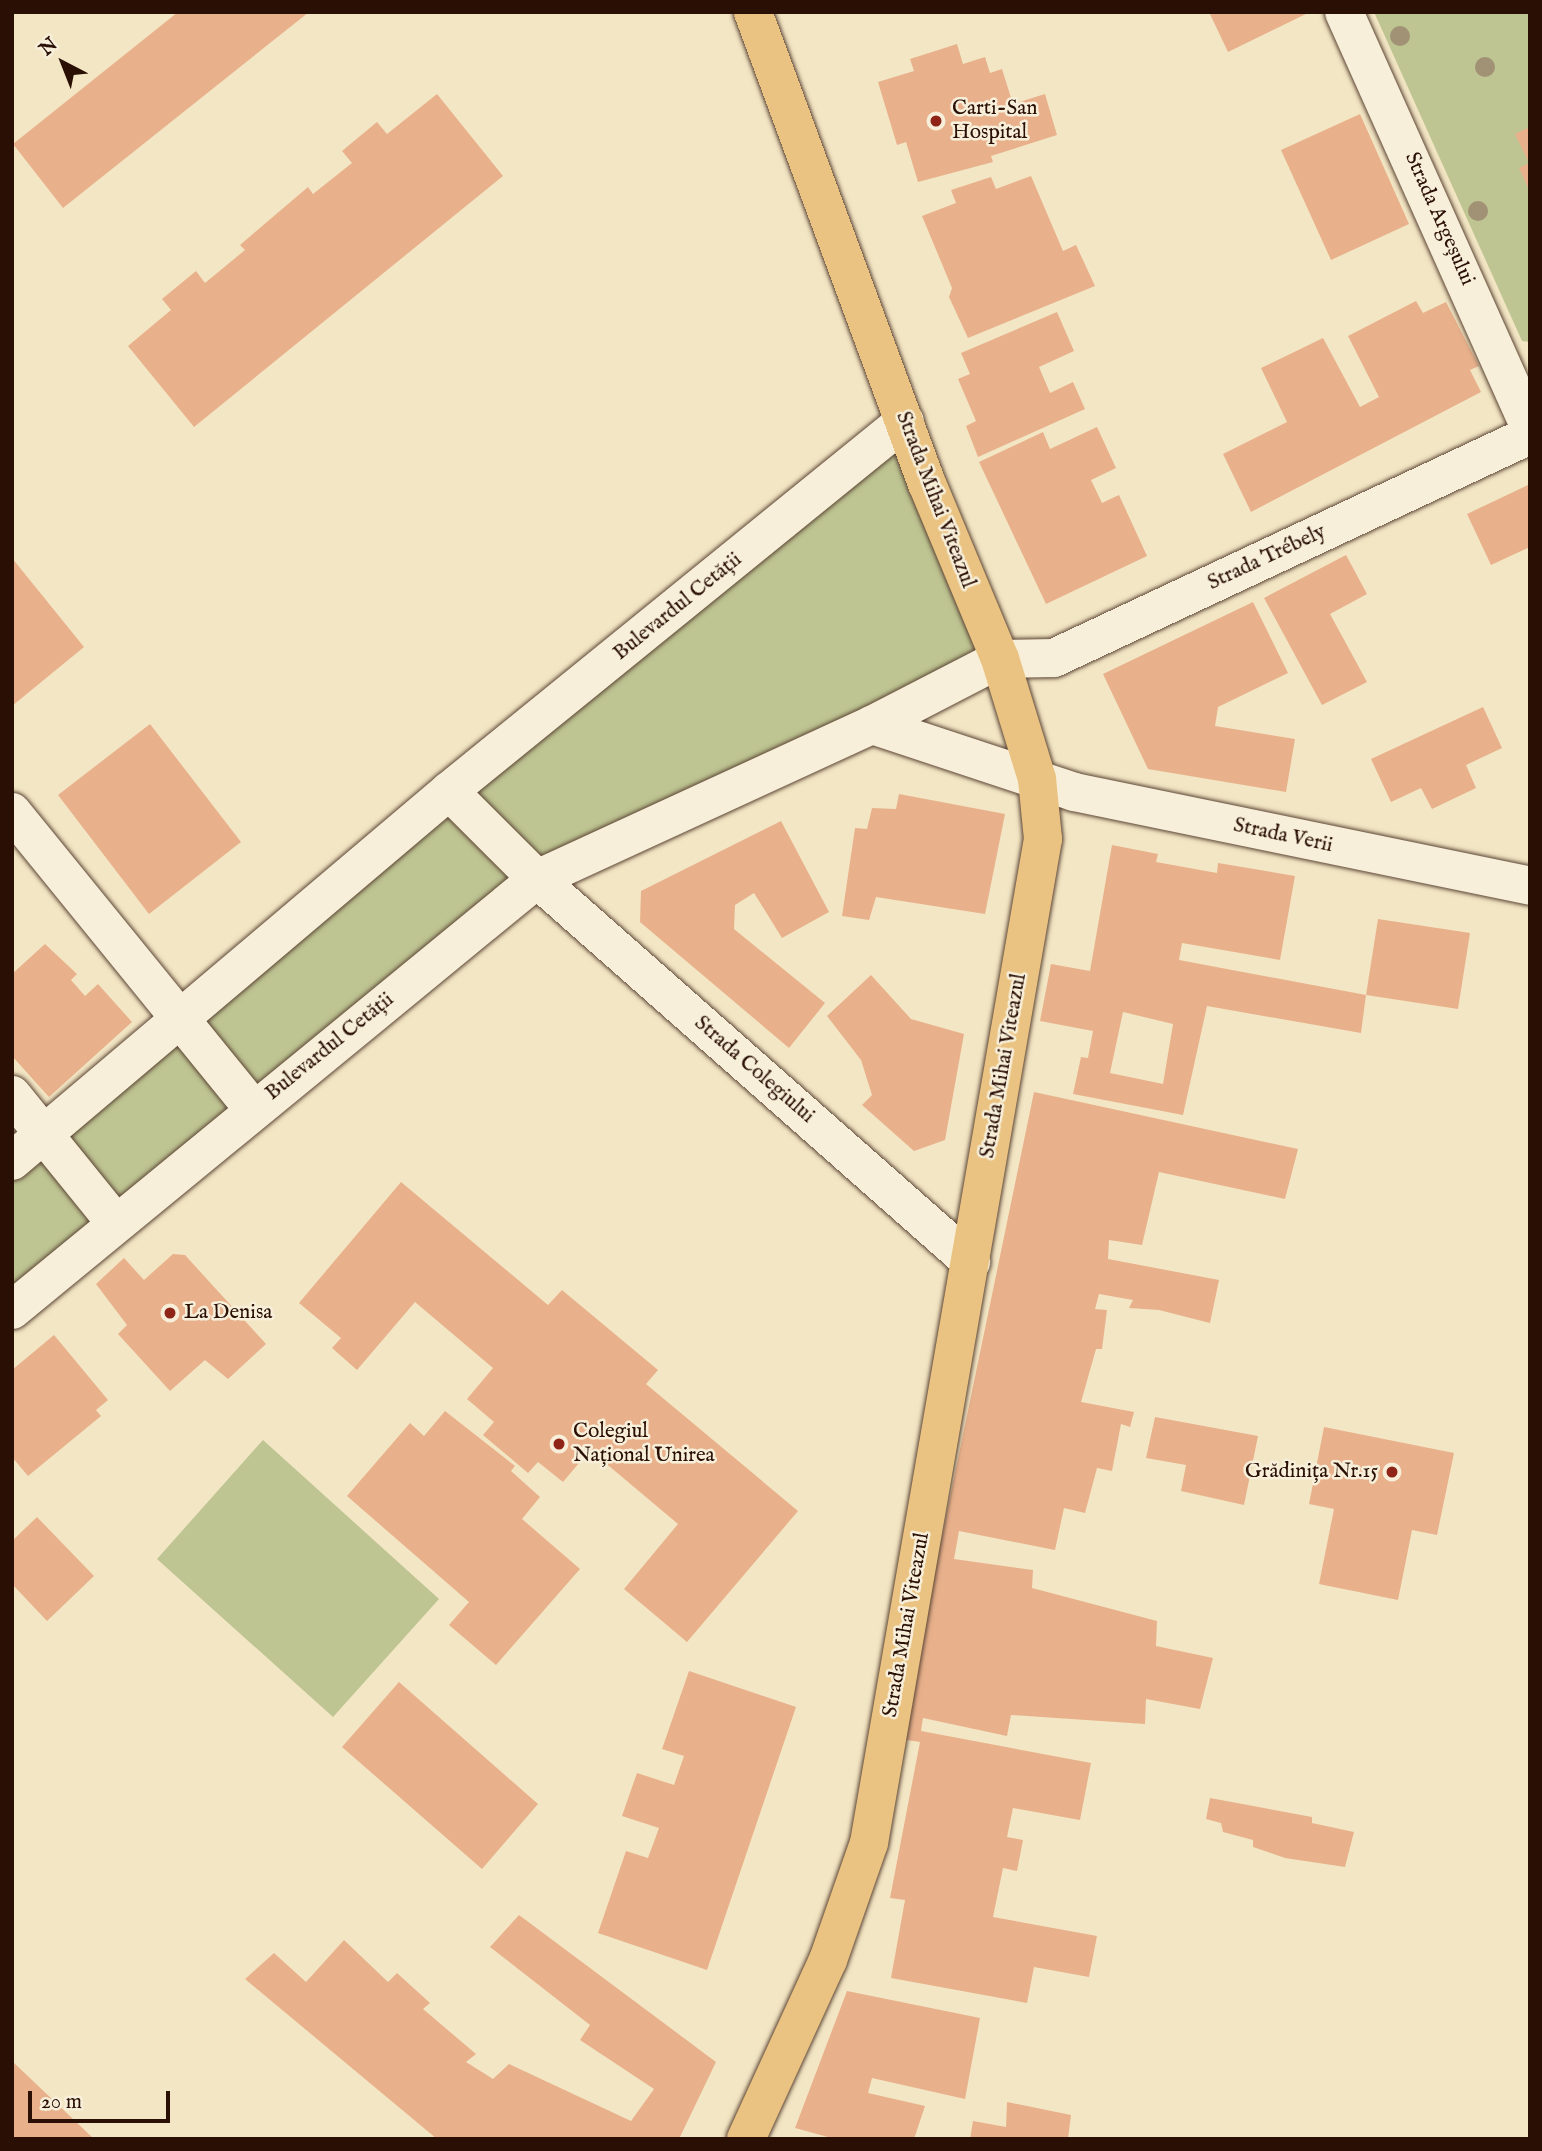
<!DOCTYPE html>
<meta charset="utf-8">
<style>
body{margin:0}
#map{position:relative;width:1542px;height:2151px;overflow:hidden;background:#f3e6c4;font-family:"IM FELL English",serif}
div>[style]{position:absolute}
[style*='--x']{left:calc(var(--x)*1px);top:calc(var(--y)*1px);width:calc(var(--w)*1px);rotate:calc(var(--a)*1deg)}
.green>*{inset:0;background:#bec492}
.building>*{inset:0;background:#e8b18c}
.roads{filter:drop-shadow(0 0 2px #5c4535) drop-shadow(0 0 2px #5c4535)}
.minor>*{height:38px;margin:-19px;padding:0 19px;transform-origin:19px;border-radius:19px;background:#f7efd9}
.major>*{height:38px;margin:-19px;padding:0 19px;transform-origin:19px;border-radius:19px;background:#eac382}
.trees>*{width:20px;height:20px;margin:-10px;border-radius:50%;background:#a19276}
.dots>*{width:19px;height:19px;translate:-50% -50%;box-sizing:border-box;border:4px solid #f7efd9;border-radius:50%}
span{translate:-50% -50%;white-space:nowrap;text-align:center;line-height:1.15;-webkit-text-stroke:5px #f7efd9;paint-order:stroke}
.poi-label{font-size:21px;color:#2a0f05}
.left{translate:0 -50%;text-align:left}
.right{translate:-100% -50%;text-align:right}
.street-label{font-size:21px;color:#2a0f05}
.frame{position:absolute;inset:0;border:14px solid #2a0f05;pointer-events:none}
.north{position:absolute;left:28px;top:28px;width:70px;height:70px;-webkit-text-stroke:5px #f7efd9;paint-order:stroke;rotate:318deg;font-size:19px;font-weight:700;line-height:28px;text-align:center;color:#2a0f05}
.north::after{content:'';display:block;margin:auto;width:24px;height:32px;background:#2a0f05;clip-path:polygon(50% 0,100% 100%,50% 72%,0 100%)}
.scale{position:absolute;left:28px;top:2091px;width:142px;height:32px;box-sizing:border-box;border:4px solid #2a0f05;border-top:0;padding-left:9px;font-size:21px;line-height:24px;white-space:nowrap;color:#2a0f05;-webkit-text-stroke:5px #f7efd9;paint-order:stroke}
</style>
<div id="map">
<div class="green">
<div style="clip-path:polygon(1374px 12px,1530px 12px,1530px 342px,1522px 341px)"></div>
<div style="clip-path:polygon(905px 421px,1000px 659px,537px 879px,12px 1310px,12px 1161px)"></div>
<div style="clip-path:polygon(263px 1440px,439px 1599px,333px 1717px,157px 1559px)"></div>
</div>
<div class="building">
<div style="clip-path:polygon(178px 12px,309px 12px,63px 208px,13px 144px)"></div>
<div style="clip-path:polygon(1209px 12px,1310px 12px,1228px 52px)"></div>
<div style="clip-path:polygon(957px 44px,963px 64px,985px 57px,990px 73px,1002px 69px,1013px 104px,1045px 94px,1057px 135px,991px 156px,993px 162px,918px 182px,906px 142px,897px 145px,878px 82px,914px 71px,910px 59px)"></div>
<div style="clip-path:polygon(437px 94px,503px 176px,194px 427px,128px 346px,171px 310px,162px 299px,196px 271px,205px 283px,245px 250px,240px 245px,308px 187px,313px 194px,352px 163px,342px 151px,377px 122px,387px 134px)"></div>
<div style="clip-path:polygon(1360px 114px,1409px 224px,1331px 260px,1281px 150px)"></div>
<div style="clip-path:polygon(1530px 127px,1530px 192px,1519px 168px,1529px 163px,1515px 134px)"></div>
<div style="clip-path:polygon(1031px 176px,1063px 251px,1076px 245px,1095px 286px,968px 338px,949px 297px,952px 288px,922px 216px,956px 203px,951px 190px,991px 177px,996px 189px)"></div>
<div style="clip-path:polygon(1416px 301px,1423px 313px,1446px 302px,1479px 366px,1470px 370px,1481px 392px,1251px 512px,1223px 454px,1287px 422px,1261px 368px,1323px 338px,1360px 407px,1379px 397px,1348px 336px)"></div>
<div style="clip-path:polygon(1057px 312px,1074px 351px,1039px 367px,1050px 393px,1073px 382px,1085px 409px,978px 457px,966px 426px,976px 421px,958px 379px,970px 374px,961px 353px)"></div>
<div style="clip-path:polygon(1097px 427px,1116px 468px,1091px 480px,1102px 503px,1119px 495px,1147px 556px,1046px 604px,979px 462px,1043px 432px,1050px 449px)"></div>
<div style="clip-path:polygon(1530px 484px,1530px 547px,1491px 565px,1467px 514px)"></div>
<div style="clip-path:polygon(1346px 555px,1367px 594px,1330px 614px,1367px 682px,1322px 705px,1264px 598px)"></div>
<div style="clip-path:polygon(12px 558px,84px 647px,12px 706px)"></div>
<div style="clip-path:polygon(1253px 602px,1288px 673px,1218px 707px,1215px 726px,1295px 739px,1286px 792px,1148px 769px,1103px 674px)"></div>
<div style="clip-path:polygon(1483px 707px,1502px 748px,1466px 765px,1476px 788px,1432px 809px,1421px 788px,1391px 802px,1371px 759px)"></div>
<div style="clip-path:polygon(150px 724px,241px 842px,149px 914px,58px 795px)"></div>
<div style="clip-path:polygon(899px 794px,1005px 814px,985px 914px,876px 897px,869px 920px,842px 916px,855px 828px,867px 829px,872px 808px,896px 809px)"></div>
<div style="clip-path:polygon(781px 821px,829px 912px,782px 938px,754px 893px,735px 905px,734px 929px,825px 1003px,789px 1048px,640px 922px,641px 891px)"></div>
<div style="clip-path:polygon(evenodd,1112px 845px,1158px 854px,1156px 862px,1217px 873px,1218px 863px,1295px 876px,1280px 960px,1182px 943px,1179px 960px,1366px 995px,1361px 1033px,1207px 1006px,1183px 1115px,1073px 1094px,1081px 1057px,1088px 1058px,1093px 1031px,1040px 1021px,1051px 964px,1090px 971px,1112px 845px,1123px 1012px,1173px 1024px,1163px 1084px,1110px 1073px,1123px 1012px)"></div>
<div style="clip-path:polygon(1378px 919px,1470px 933px,1458px 1009px,1366px 995px)"></div>
<div style="clip-path:polygon(45px 944px,77px 974px,71px 980px,85px 996px,98px 984px,132px 1022px,49px 1097px,12px 1056px,12px 974px)"></div>
<div style="clip-path:polygon(871px 975px,911px 1019px,964px 1034px,945px 1140px,914px 1151px,862px 1105px,872px 1095px,861px 1060px,827px 1016px)"></div>
<div style="clip-path:polygon(1034px 1092px,1298px 1149px,1285px 1199px,1159px 1172px,1142px 1245px,1109px 1240px,1108px 1259px,1219px 1280px,1210px 1323px,1159px 1310px,1129px 1308px,1133px 1300px,1099px 1294px,1095px 1309px,1107px 1310px,1102px 1349px,1096px 1349px,1081px 1402px,1134px 1412px,1130px 1427px,1121px 1424px,1112px 1471px,1097px 1468px,1085px 1513px,1064px 1508px,1055px 1550px,959px 1531px,954px 1559px,1033px 1570px,1032px 1588px,1157px 1621px,1156px 1646px,1213px 1658px,1200px 1709px,1146px 1699px,1145px 1724px,1011px 1715px,1007px 1736px,923px 1718px,921px 1731px,1091px 1763px,1080px 1820px,1013px 1808px,1007px 1837px,1023px 1840px,1017px 1871px,1003px 1868px,993px 1917px,1097px 1936px,1089px 1977px,1034px 1967px,1027px 2003px,891px 1978px,905px 1900px,890px 1898px,920px 1742px,900px 1739px)"></div>
<div style="clip-path:polygon(401px 1182px,548px 1305px,562px 1290px,658px 1370px,646px 1384px,798px 1511px,687px 1642px,624px 1589px,678px 1524px,590px 1450px,563px 1482px,538px 1462px,528px 1473px,483px 1435px,494px 1422px,467px 1399px,493px 1368px,415px 1302px,357px 1370px,332px 1348px,341px 1338px,299px 1303px)"></div>
<div style="clip-path:polygon(173px 1254px,185px 1255px,266px 1344px,228px 1379px,205px 1360px,170px 1391px,118px 1334px,127px 1325px,96px 1284px,124px 1258px,144px 1280px)"></div>
<div style="clip-path:polygon(54px 1335px,108px 1400px,96px 1410px,101px 1416px,28px 1476px,12px 1457px,12px 1370px)"></div>
<div style="clip-path:polygon(445px 1411px,515px 1466px,511px 1471px,540px 1497px,522px 1519px,580px 1569px,496px 1665px,449px 1625px,469px 1602px,347px 1496px,410px 1423px,424px 1436px)"></div>
<div style="clip-path:polygon(1155px 1417px,1258px 1436px,1244px 1505px,1181px 1491px,1186px 1465px,1146px 1458px)"></div>
<div style="clip-path:polygon(1324px 1427px,1454px 1453px,1437px 1535px,1412px 1530px,1398px 1600px,1319px 1584px,1334px 1509px,1309px 1504px)"></div>
<div style="clip-path:polygon(37px 1517px,94px 1576px,47px 1621px,12px 1584px,12px 1541px)"></div>
<div style="clip-path:polygon(689px 1671px,796px 1707px,707px 1970px,598px 1933px,626px 1851px,648px 1858px,659px 1828px,622px 1816px,637px 1773px,674px 1785px,684px 1756px,662px 1749px)"></div>
<div style="clip-path:polygon(399px 1682px,538px 1804px,482px 1869px,342px 1747px)"></div>
<div style="clip-path:polygon(1210px 1798px,1312px 1817px,1312px 1823px,1354px 1832px,1345px 1867px,1285px 1858px,1253px 1847px,1253px 1840px,1223px 1832px,1221px 1823px,1206px 1819px)"></div>
<div style="clip-path:polygon(519px 1915px,716px 2062px,679px 2139px,437px 2139px,245px 1979px,274px 1953px,306px 1982px,344px 1940px,388px 1982px,397px 1973px,430px 2003px,423px 2009px,476px 2054px,466px 2062px,493px 2079px,509px 2064px,631px 2121px,654px 2089px,580px 2040px,590px 2025px,490px 1947px)"></div>
<div style="clip-path:polygon(847px 1991px,980px 2018px,965px 2099px,872px 2078px,868px 2093px,925px 2106px,914px 2139px,835px 2139px,795px 2128px)"></div>
<div style="clip-path:polygon(12px 2061px,94px 2139px,12px 2139px)"></div>
<div style="clip-path:polygon(1007px 2102px,1071px 2115px,1068px 2139px,970px 2139px,973px 2121px,1006px 2127px)"></div>
</div>
<div class="roads">
<div class="minor">
<div style="--x:1344;--y:12;--w:455;--a:65.9"></div>
<div style="--x:872;--y:725;--w:213;--a:18.3"></div>
<div style="--x:1074;--y:792;--w:466;--a:11.6"></div>
<div style="--x:449;--y:791;--w:124;--a:45"></div>
<div style="--x:537;--y:879;--w:579;--a:41.43"></div>
<div style="--x:12;--y:812;--w:382;--a:50.9"></div>
<div style="--x:12;--y:1095;--w:164;--a:51"></div>
<div style="--x:12;--y:1161;--w:573;--a:-40.25"></div>
<div style="--x:449;--y:791;--w:587;--a:-39.06"></div>
<div style="--x:12;--y:1310;--w:679;--a:-39.38"></div>
<div style="--x:537;--y:879;--w:369;--a:-24.7"></div>
<div style="--x:872;--y:725;--w:144;--a:-27.3"></div>
<div style="--x:1000;--y:659;--w:54;--a:-1.1"></div>
<div style="--x:1054;--y:658;--w:526;--a:-25.1"></div>
</div>
<div class="major">
<div style="--x:746;--y:2139;--w:197;--a:-65.4"></div>
<div style="--x:828;--y:1960;--w:124;--a:-70.7"></div>
<div style="--x:869;--y:1843;--w:1019;--a:-80.17"></div>
<div style="--x:1043;--y:839;--w:60;--a:-95.7"></div>
<div style="--x:1037;--y:779;--w:126;--a:-107.1"></div>
<div style="--x:1000;--y:659;--w:190;--a:-112.6"></div>
<div style="--x:927;--y:484;--w:503;--a:-110.24"></div>
</div>
</div>
<div class="trees">
<div style="left:1400px;top:36px"></div>
<div style="left:1485px;top:67px"></div>
<div style="left:1478px;top:211px"></div>
</div>
<div class="dots">
<div style="left:936px;top:121px;background:#8f2418"></div>
<div style="left:170px;top:1313px;background:#8f2418"></div>
<div style="left:559px;top:1444px;background:#8f2418"></div>
<div style="left:1392px;top:1472px;background:#8f2418"></div>
</div>
<div class="poi-label">
<span class="left" style="left:952px;top:121px">Carti-San<br>Hospital</span>
<span class="left" style="left:184px;top:1313px">La Denisa</span>
<span class="left" style="left:573px;top:1444px">Colegiul<br>Național Unirea</span>
<span class="right" style="left:1378px;top:1472px">Grădinița Nr.15</span>
</div>
<div class="street-label">
<span style="left:1439px;top:219px;rotate:66deg">Strada Argeșului</span>
<span style="left:935px;top:500px;rotate:69deg">Strada Mihai Viteazul</span>
<span style="left:1267px;top:558px;rotate:-25deg">Strada Trébely</span>
<span style="left:678px;top:607px;rotate:-39deg">Bulevardul Cetății</span>
<span style="left:1283px;top:836px;rotate:12deg">Strada Verii</span>
<span style="left:330px;top:1047px;rotate:-39deg">Bulevardul Cetății</span>
<span style="left:1004px;top:1066px;rotate:-80deg">Strada Mihai Viteazul</span>
<span style="left:754px;top:1070px;rotate:41deg">Strada Colegiului</span>
<span style="left:907px;top:1625px;rotate:-80deg">Strada Mihai Viteazul</span>
</div>
<div class="frame"></div>
<div class="north">N</div>
<div class="scale">20 m</div>
</div>
